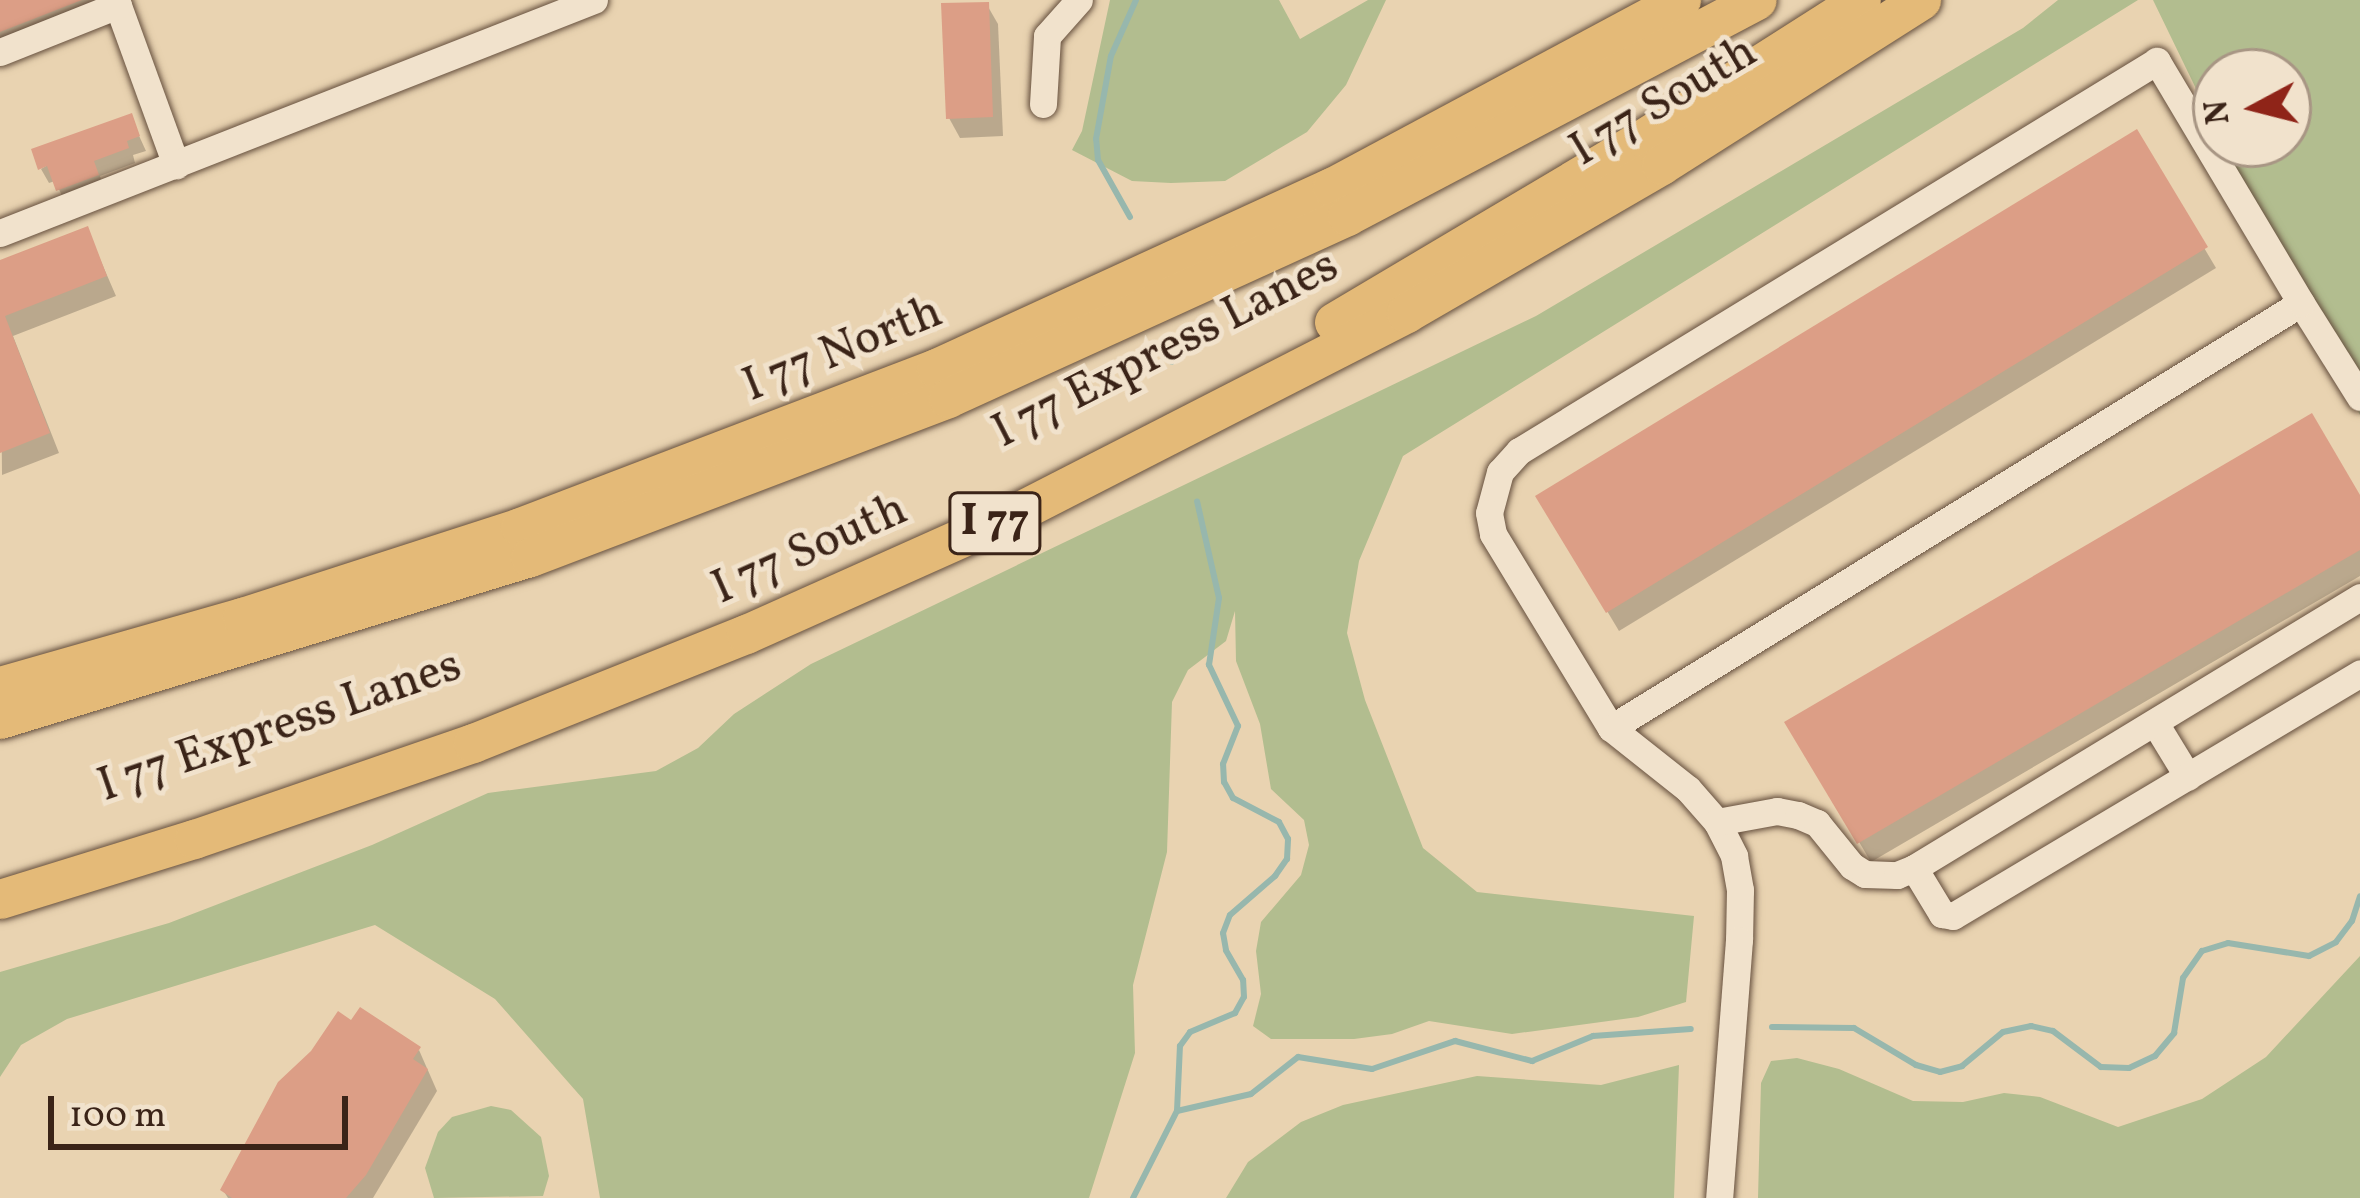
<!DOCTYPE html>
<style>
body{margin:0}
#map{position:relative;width:2360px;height:1198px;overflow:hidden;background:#e9d3b1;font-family:Vollkorn,serif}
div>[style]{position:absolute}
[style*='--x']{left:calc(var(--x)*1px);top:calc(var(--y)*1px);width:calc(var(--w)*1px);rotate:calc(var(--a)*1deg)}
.green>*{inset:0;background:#b2bd8f}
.shadow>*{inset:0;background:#0003}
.stream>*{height:6px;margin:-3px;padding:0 3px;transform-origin:3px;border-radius:3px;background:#97b7ad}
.building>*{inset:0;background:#dc9e86}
.roads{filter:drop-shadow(0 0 3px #66503e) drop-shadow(0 0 3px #66503e)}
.minor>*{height:27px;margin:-13.5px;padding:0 13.5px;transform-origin:13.5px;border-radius:13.5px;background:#f1e2cc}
.highway>*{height:39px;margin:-19.5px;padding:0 19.5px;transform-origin:19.5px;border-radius:19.5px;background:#e4ba78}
span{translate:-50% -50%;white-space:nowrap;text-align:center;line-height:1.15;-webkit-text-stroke:10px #f1e2cc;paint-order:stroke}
.shield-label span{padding:3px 9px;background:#f1e2cc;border:3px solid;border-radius:9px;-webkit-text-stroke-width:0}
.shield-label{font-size:45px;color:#3b2418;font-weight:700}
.street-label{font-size:48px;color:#3b2418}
.north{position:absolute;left:2192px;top:48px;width:120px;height:120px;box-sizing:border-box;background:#f1e2cc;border:3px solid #a89684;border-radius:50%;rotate:263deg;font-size:33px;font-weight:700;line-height:48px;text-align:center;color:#3b2418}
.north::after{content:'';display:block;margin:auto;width:42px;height:54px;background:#8f2418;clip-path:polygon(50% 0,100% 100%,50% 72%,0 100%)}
.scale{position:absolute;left:48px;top:1096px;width:300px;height:54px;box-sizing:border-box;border:6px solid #3b2418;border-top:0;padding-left:15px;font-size:36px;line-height:42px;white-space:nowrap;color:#3b2418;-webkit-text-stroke:9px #f1e2cc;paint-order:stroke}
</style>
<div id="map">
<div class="green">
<div style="clip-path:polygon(1110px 0,1279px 0,1300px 39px,1368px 0,1386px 0,1346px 85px,1307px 132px,1225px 181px,1171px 183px,1132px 181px,1072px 150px,1082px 131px)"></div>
<div style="clip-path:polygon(2058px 0,2138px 0,1403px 456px,1359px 561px,1347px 633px,1365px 700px,1423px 848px,1477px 892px,1694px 916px,1686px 1002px,1638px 1017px,1512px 1034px,1429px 1021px,1392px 1034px,1354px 1039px,1271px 1039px,1253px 1026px,1261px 994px,1256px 951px,1261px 922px,1301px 875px,1309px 845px,1304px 820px,1271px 789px,1260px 724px,1236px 661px,1235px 611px,1226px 641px,1188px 670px,1172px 702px,1167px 852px,1133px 985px,1135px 1053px,1089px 1198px,600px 1198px,583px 1099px,495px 999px,375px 925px,67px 1019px,21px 1045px,0 1077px,0 972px,169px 923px,372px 845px,488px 793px,656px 771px,698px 748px,734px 714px,811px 664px,1536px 316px,2023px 28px)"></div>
<div style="clip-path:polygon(2153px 0,2360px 0,2360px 415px,2223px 144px,2288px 144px,2288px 72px,2216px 72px,2216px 130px)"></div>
<div style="clip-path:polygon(2360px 956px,2360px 1198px,1758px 1198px,1761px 1083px,1771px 1061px,1797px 1058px,1839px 1069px,1913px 1101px,1963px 1102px,2004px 1093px,2040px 1097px,2118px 1127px,2202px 1099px,2266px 1057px)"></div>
<div style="clip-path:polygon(1679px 1065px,1674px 1198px,1226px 1198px,1248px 1162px,1301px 1122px,1343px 1105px,1477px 1076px,1601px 1085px)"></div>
<div style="clip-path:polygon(491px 1106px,511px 1110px,541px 1137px,549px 1176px,543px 1196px,434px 1198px,425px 1168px,438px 1132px,452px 1117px)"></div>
</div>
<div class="shadow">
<div style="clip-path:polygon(0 0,101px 0,0 54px)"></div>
<div style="clip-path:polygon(987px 5px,998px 24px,1003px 136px,960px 138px,949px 118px)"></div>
<div style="clip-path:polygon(130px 116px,146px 151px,133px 155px,135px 163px,100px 176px,105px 190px,66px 204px,55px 181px,49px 183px,41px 169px)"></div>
<div style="clip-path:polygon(2136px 133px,2216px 268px,1619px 631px,1539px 497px)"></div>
<div style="clip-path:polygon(87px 229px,116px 296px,13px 336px,59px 453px,2px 475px,0 263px)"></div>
<div style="clip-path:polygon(2360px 501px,2360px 576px,1871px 862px,1788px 723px)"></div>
<div style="clip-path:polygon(419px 1050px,437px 1091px,373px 1198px,228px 1198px,223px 1190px)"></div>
</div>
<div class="stream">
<div style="--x:1130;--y:217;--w:65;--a:-119.3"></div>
<div style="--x:1098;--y:160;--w:21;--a:-95"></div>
<div style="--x:1096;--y:139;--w:84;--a:-79.8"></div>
<div style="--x:1111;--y:56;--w:61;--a:-65.9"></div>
<div style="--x:1169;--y:345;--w:17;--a:80"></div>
<div style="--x:1772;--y:1027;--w:82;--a:0.7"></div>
<div style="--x:1854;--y:1028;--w:72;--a:30.8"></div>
<div style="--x:1916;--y:1065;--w:25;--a:16"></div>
<div style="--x:1940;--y:1072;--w:23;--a:-15"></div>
<div style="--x:1962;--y:1066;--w:53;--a:-39.7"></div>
<div style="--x:2003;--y:1032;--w:29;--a:-12"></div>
<div style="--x:2031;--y:1026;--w:23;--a:13"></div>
<div style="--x:2053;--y:1031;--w:60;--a:36.9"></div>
<div style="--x:2101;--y:1067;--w:28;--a:2"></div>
<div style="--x:2129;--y:1068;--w:29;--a:-25"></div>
<div style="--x:2155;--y:1056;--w:30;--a:-50"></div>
<div style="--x:2174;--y:1033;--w:56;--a:-80.7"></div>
<div style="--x:2183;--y:978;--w:33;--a:-55"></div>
<div style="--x:2202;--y:951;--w:27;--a:-17"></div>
<div style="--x:2228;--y:943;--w:82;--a:9.1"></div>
<div style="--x:2309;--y:956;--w:30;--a:-27"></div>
<div style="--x:2336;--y:942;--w:26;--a:-53"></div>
<div style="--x:2352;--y:921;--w:26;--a:-72"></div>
<div style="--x:1177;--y:1111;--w:65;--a:-87.4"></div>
<div style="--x:1180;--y:1046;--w:17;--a:-54"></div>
<div style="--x:1190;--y:1032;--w:49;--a:-22.9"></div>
<div style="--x:1235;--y:1013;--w:18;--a:-61"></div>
<div style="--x:1244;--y:997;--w:17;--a:-93"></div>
<div style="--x:1243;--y:980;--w:34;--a:-120"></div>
<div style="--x:1226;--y:950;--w:17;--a:-100"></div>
<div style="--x:1223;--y:933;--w:19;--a:-69"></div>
<div style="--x:1230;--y:915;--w:60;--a:-40.9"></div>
<div style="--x:1275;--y:876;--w:21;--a:-55"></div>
<div style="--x:1287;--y:859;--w:20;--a:-87"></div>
<div style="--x:1288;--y:839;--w:19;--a:-118"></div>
<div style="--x:1279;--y:822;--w:52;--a:-152.4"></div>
<div style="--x:1233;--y:798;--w:18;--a:-119"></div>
<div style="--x:1224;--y:782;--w:18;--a:-93"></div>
<div style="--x:1223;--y:764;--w:41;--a:-68.5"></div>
<div style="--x:1238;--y:726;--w:68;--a:-115.4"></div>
<div style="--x:1209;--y:665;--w:68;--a:-81.5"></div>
<div style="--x:1219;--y:598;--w:99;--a:-102.8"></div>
<div style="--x:1133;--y:1198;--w:97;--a:-63.2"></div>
<div style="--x:1177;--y:1111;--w:76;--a:-12.9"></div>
<div style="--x:1251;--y:1094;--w:60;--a:-38.2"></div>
<div style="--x:1298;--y:1057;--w:75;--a:9.2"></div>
<div style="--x:1372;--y:1069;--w:88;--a:-18.6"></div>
<div style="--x:1455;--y:1041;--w:80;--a:14.6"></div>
<div style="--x:1532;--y:1061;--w:66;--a:-22.3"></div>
<div style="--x:1593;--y:1036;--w:98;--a:-4.1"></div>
</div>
<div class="building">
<div style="clip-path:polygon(0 0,82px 0,0 32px)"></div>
<div style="clip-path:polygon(989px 2px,993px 117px,946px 119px,941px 3px)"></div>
<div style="clip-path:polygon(132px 113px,140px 136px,127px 141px,129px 148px,94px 161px,99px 175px,56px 191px,47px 166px,38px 170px,31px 149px)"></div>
<div style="clip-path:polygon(2137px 129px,2208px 247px,1606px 613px,1535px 496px)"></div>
<div style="clip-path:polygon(88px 226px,107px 276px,5px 316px,50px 433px,0 453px,0 260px)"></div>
<div style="clip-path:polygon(2312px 413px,2360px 495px,2360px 550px,1857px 844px,1784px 722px)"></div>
<div style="clip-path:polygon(360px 1007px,421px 1047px,413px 1059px,428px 1069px,366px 1175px,346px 1198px,232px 1198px,220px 1190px,278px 1082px,311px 1051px,338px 1011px,351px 1020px)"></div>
</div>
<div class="roads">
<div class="minor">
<div style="--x:116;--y:0;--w:176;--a:70"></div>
<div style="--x:0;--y:52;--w:127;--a:-21.7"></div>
<div style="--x:1043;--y:104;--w:68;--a:-86.6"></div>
<div style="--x:1047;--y:36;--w:48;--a:-48.4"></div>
<div style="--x:0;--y:233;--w:638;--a:-21.42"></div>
<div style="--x:2301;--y:303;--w:111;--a:57.9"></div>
<div style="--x:2155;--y:723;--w:63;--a:58.6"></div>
<div style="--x:1611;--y:728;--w:810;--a:-31.63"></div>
<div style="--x:2301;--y:303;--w:282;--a:-120.8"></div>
<div style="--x:2157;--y:61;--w:748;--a:148.56"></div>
<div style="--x:1519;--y:451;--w:28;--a:132"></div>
<div style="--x:1500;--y:472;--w:42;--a:105"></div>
<div style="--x:1489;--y:513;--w:21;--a:79"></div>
<div style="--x:1493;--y:534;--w:227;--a:58.7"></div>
<div style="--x:1611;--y:728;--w:98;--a:38.4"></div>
<div style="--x:1688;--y:789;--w:44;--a:48.7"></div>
<div style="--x:1717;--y:822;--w:38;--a:63"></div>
<div style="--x:1734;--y:856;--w:35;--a:80"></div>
<div style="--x:1740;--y:890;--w:50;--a:91.1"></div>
<div style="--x:1739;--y:940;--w:259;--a:94.4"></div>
<div style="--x:1717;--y:822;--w:61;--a:-10.4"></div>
<div style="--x:1777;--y:811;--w:21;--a:11"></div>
<div style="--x:1798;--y:815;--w:21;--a:23"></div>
<div style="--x:1817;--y:823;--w:55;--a:50.9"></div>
<div style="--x:1852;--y:866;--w:15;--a:32"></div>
<div style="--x:1865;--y:874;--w:32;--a:2"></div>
<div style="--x:1897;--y:875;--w:18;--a:-22"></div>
<div style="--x:1914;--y:868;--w:54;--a:58.7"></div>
<div style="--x:1942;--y:914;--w:11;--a:10"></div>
<div style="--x:1953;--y:916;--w:474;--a:-30.8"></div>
<div style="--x:1914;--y:868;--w:522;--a:-31.28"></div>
</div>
<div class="highway">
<div style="--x:1334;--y:322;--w:360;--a:-30.7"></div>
<div style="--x:1644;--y:138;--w:257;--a:-32.5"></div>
<div style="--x:0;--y:686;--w:252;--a:-15.9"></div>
<div style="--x:242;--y:617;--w:292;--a:-17.9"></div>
<div style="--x:520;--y:527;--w:445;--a:-20.9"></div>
<div style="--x:936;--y:368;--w:435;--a:-24.6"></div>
<div style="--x:1332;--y:187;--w:396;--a:-28.2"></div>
<div style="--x:0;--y:719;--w:554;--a:-17"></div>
<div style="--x:530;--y:557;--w:447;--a:-20.8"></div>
<div style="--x:948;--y:398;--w:439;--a:-24.5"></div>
<div style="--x:1347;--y:216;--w:463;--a:-27.8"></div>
<div style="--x:0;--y:899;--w:203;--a:-17.2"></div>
<div style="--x:194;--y:839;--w:295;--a:-19"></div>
<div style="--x:473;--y:743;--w:294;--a:-21.8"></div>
<div style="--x:746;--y:634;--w:294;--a:-24.1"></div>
<div style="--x:1014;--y:514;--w:441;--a:-27.1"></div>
<div style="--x:1406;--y:313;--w:295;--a:-30.1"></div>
<div style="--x:1661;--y:165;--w:308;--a:-32.4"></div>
</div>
</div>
<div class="shield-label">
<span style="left:995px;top:523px">I 77</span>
</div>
<div class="street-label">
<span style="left:1664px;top:102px;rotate:-31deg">I 77 South</span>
<span style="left:843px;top:350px;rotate:-22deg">I 77 North</span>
<span style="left:1166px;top:350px;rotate:-27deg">I 77 Express Lanes</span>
<span style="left:810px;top:550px;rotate:-24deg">I 77 South</span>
<span style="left:280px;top:727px;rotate:-19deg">I 77 Express Lanes</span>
</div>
<div class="north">N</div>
<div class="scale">100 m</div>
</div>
